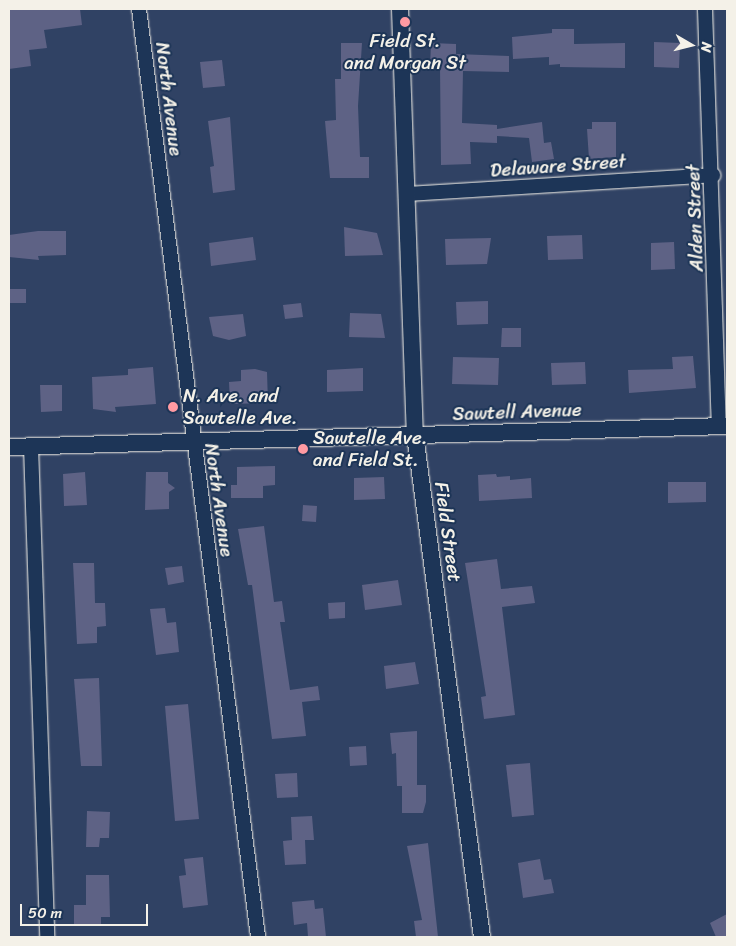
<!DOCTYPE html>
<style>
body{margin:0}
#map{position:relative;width:736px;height:946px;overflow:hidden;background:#304264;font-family:Sriracha,sans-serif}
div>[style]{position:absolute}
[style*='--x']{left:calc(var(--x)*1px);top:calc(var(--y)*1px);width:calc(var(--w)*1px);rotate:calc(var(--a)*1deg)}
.building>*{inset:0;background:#5e6285}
.roads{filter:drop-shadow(0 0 1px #f4f1e8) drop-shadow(0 0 1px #f4f1e8)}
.minor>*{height:14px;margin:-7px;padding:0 7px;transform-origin:7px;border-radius:7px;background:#1d3557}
.tertiary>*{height:16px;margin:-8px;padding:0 8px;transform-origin:8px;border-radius:8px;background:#1d3557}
.dots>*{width:14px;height:14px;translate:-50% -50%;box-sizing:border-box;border:2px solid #1d3557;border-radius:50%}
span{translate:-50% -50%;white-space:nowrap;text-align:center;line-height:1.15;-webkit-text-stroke:4px #1d3557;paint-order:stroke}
.poi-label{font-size:19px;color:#f4f1e8}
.left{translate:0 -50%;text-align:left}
.street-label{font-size:19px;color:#f4f1e8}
.frame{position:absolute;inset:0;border:10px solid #f4f1e8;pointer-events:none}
.north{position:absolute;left:666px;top:20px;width:50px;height:50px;-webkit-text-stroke:4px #1d3557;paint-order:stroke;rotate:98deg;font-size:14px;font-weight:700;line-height:20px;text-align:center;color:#f4f1e8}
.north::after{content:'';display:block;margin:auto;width:18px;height:22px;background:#f4f1e8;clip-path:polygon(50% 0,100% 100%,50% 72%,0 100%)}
.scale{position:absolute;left:20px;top:904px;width:128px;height:22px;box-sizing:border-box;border:2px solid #f4f1e8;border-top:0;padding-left:6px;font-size:15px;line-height:18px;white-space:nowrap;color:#f4f1e8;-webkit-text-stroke:4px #1d3557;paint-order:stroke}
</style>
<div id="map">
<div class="building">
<div style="clip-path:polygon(9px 9px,80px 9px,82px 25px,44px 30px,47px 48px,29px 50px,31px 66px,9px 69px)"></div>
<div style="clip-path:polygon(552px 29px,574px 29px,574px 44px,625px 43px,625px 68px,560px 67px,560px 64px,549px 65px,549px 57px,513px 59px,512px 37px,552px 33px)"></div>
<div style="clip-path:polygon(654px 42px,680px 43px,679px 68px,654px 67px)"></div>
<div style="clip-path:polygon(341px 43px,362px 43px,358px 106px,360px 157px,369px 157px,369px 178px,330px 178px,325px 121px,336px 120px,335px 79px,341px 79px)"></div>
<div style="clip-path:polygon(431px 43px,456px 44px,456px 54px,509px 56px,509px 72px,463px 71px,462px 123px,497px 125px,497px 129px,542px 122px,544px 143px,551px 142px,554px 159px,532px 162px,529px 138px,497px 136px,497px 143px,470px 142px,471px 164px,441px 165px,440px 67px,430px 67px)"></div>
<div style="clip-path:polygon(222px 60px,225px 86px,203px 88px,200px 62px)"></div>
<div style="clip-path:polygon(230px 117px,235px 190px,213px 193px,210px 167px,214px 166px,208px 121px)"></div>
<div style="clip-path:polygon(592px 122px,616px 122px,616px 157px,589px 159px,587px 129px,592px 129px)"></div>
<div style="clip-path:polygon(344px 227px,377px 233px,383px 255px,345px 256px)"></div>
<div style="clip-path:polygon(38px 231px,66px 231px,66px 255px,38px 256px,39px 260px,9px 257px,9px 235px)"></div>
<div style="clip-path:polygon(582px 235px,583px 259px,548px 260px,547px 236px)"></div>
<div style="clip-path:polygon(253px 237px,256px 260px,211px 266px,209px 243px)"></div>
<div style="clip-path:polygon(491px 238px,487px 264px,446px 265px,445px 239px)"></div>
<div style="clip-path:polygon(674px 242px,675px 269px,651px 270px,651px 243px)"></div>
<div style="clip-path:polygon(9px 289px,26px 289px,26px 303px,9px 303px)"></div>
<div style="clip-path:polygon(488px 301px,488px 324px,457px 325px,456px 302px)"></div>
<div style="clip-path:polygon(301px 303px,303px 317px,285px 319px,283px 305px)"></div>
<div style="clip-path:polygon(350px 313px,381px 314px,385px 338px,349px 337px)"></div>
<div style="clip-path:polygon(243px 314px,246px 336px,229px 340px,213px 336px,209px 317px)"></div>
<div style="clip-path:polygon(502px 328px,521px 328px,521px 347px,501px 347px)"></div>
<div style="clip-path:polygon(693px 356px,696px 388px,629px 393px,628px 370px,673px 369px,672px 357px)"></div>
<div style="clip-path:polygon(453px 357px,499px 358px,498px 385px,452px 384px)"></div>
<div style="clip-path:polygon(585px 362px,586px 384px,552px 385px,551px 363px)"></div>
<div style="clip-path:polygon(153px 367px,156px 404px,115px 407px,116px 412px,93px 409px,92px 377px,128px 375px,128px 369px)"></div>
<div style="clip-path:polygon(363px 368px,363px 391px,327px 392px,327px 370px)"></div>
<div style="clip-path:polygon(255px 369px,267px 372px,268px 403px,230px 404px,229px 382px,241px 381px,241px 370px)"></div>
<div style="clip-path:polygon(40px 385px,62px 385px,62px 411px,41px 412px)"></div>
<div style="clip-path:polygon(275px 466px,275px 485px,263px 486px,263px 498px,231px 498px,231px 485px,237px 485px,237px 467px)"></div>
<div style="clip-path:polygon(85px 472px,87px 505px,64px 506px,63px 474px)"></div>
<div style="clip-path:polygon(146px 472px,168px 472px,168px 483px,175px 488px,169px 492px,169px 509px,145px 510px)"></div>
<div style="clip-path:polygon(496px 474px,497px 477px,510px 476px,510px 480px,531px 478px,532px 498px,479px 501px,478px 475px)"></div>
<div style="clip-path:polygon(384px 477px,385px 499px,354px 500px,354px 478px)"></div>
<div style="clip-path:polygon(668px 482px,706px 482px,706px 502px,668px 503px)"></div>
<div style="clip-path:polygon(303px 505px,317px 506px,316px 522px,302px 521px)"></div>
<div style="clip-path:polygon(264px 526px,274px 602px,282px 601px,285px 622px,280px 622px,290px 690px,318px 686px,320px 700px,302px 702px,306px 736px,272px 739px,252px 585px,248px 585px,238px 529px)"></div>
<div style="clip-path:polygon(497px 559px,501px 589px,532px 586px,535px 603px,502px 607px,515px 715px,484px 719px,481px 697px,486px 696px,465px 563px)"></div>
<div style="clip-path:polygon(73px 563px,94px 563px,95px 603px,105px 603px,106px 626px,97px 627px,97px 643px,77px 644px)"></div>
<div style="clip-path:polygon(182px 566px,184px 582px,168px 585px,165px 568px)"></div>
<div style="clip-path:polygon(398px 580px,402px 605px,365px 610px,362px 585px)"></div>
<div style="clip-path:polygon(345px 602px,345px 618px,329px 619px,328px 603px)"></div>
<div style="clip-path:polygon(165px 608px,167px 623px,176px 622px,179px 652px,156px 655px,150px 609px)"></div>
<div style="clip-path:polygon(415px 662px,419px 684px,386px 689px,384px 666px)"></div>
<div style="clip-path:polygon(99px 678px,102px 766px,81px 766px,74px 679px)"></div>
<div style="clip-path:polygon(188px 704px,199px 819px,175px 821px,165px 706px)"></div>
<div style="clip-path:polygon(417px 731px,417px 785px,426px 785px,426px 802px,423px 813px,402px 813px,402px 786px,397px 786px,396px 753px,392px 754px,390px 733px)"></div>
<div style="clip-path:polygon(366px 746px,367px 765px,350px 766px,349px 747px)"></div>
<div style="clip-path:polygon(530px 763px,534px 815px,512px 817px,506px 765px)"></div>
<div style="clip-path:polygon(297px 773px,298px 797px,277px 798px,275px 774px)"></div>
<div style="clip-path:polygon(87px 811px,110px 812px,109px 838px,100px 838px,99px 847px,86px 847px)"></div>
<div style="clip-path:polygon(312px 816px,314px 840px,305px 840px,306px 864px,285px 865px,283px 841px,292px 840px,291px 817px)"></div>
<div style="clip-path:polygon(428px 843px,438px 937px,416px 937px,414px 921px,422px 920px,407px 846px)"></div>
<div style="clip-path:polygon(203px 857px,208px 905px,183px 908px,179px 876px,186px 875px,184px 859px)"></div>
<div style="clip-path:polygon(540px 859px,544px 880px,551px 879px,554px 893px,523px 898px,518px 863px)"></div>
<div style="clip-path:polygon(86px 875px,109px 875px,110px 917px,101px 917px,101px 924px,74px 924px,74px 905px,86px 905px)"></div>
<div style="clip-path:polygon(314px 900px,315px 909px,323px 908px,326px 937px,308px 937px,307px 923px,294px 925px,292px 902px)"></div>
<div style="clip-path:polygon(727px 914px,727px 937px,716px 937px,710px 923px)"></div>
</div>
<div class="roads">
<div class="minor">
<div style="--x:139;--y:9;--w:936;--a:82.69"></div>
<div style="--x:705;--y:9;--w:417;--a:88.1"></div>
<div style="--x:406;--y:194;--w:308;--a:-3.5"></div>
<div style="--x:31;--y:446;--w:491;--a:88.1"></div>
</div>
<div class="tertiary">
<div style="--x:400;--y:9;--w:426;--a:88"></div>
<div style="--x:415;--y:435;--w:506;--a:82.4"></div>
<div style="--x:9;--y:447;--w:718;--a:-1.68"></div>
</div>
</div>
<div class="dots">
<div style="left:405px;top:22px;background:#ff9aa2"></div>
<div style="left:173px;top:407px;background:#ff9aa2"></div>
<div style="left:303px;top:449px;background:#ff9aa2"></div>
</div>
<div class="poi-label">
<span style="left:405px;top:52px">Field St.<br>and Morgan St</span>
<span class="left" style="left:183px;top:407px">N. Ave. and<br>Sawtelle Ave.</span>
<span class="left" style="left:313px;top:449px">Sawtelle Ave.<br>and Field St.</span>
</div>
<div class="street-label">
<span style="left:169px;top:99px;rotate:83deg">North Avenue</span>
<span style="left:558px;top:166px;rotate:-4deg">Delaware Street</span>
<span style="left:695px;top:218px;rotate:-92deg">Alden Street</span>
<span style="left:517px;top:412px;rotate:-2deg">Sawtell Avenue</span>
<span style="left:219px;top:500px;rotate:82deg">North Avenue</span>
<span style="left:448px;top:532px;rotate:82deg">Field Street</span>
</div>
<div class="frame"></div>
<div class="north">N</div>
<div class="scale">50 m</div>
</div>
